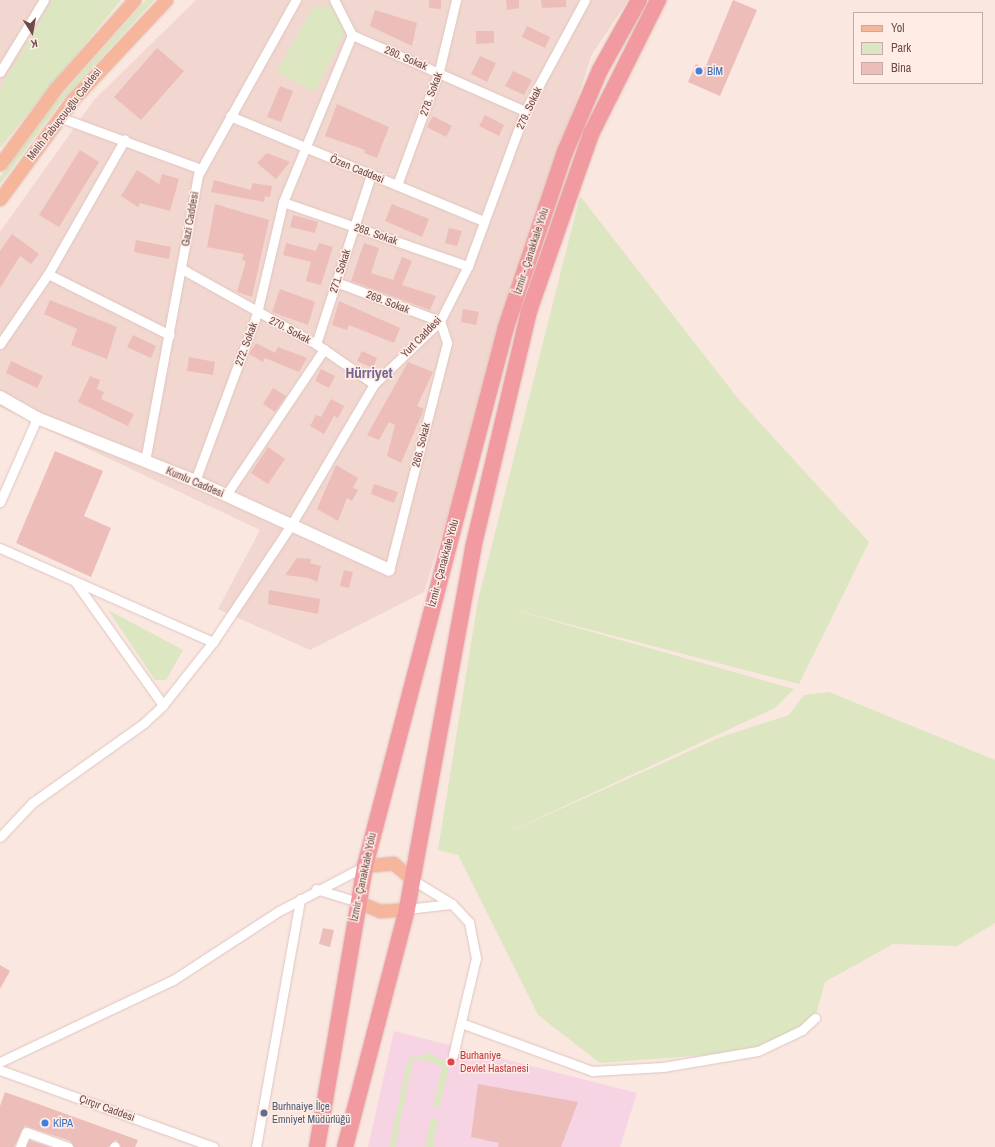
<!DOCTYPE html>
<meta charset="utf-8">
<style>
body{margin:0}
#map{position:relative;width:995px;height:1147px;overflow:hidden;background:#fae7e0;font-family:"Archivo Narrow",sans-serif}
div>[style]{position:absolute}
[style*='--x']{left:calc(var(--x)*1px);top:calc(var(--y)*1px);width:calc(var(--w)*1px);rotate:calc(var(--a)*1deg)}
.residential>*{inset:0;background:#f1d7cf}
.medical>*{inset:0;background:#f7d4e4}
.green>*{inset:0;background:#dce6c0}
.building>*{inset:0;background:#edbdb9}
.roads{filter:drop-shadow(0 0 1px #dfc4c0) drop-shadow(0 0 1px #dfc4c0)}
.street>*{height:9px;margin:-4.5px;padding:0 4.5px;transform-origin:4.5px;border-radius:4.5px;background:#fff}
.secondary>*{height:12px;margin:-6px;padding:0 6px;transform-origin:6px;border-radius:6px;background:#fff}
.primary>*{height:13px;margin:-6.5px;padding:0 6.5px;transform-origin:6.5px;border-radius:6.5px;background:#f5b69c}
.highway>*{height:16px;margin:-8px;padding:0 8px;transform-origin:8px;border-radius:8px;background:#f19aa0}
.dots>*{width:11px;height:11px;translate:-50% -50%;box-sizing:border-box;border:2px solid #feece5;border-radius:50%}
span{translate:-50% -50%;white-space:nowrap;text-align:center;line-height:1.15;-webkit-text-stroke:3px #feece5;paint-order:stroke}
.street-label{font-size:11px;color:#6f4a49}
.shop-label{font-size:11px;color:#366cbe}
.left{translate:0 -50%;text-align:left}
.health-label{font-size:11px;color:#be3a42}
.service-label{font-size:11px;color:#4e5e75}
.district-label{font-size:15px;color:#746592;font-weight:700}
.legend{position:absolute;left:853px;top:12px;width:130px;height:72px;box-sizing:border-box;background:#feece5;border:1px solid #c5aba7;margin:0;padding:5px 7px;list-style:none;font-size:12px;color:#6f4a49}
.legend li{display:flex;align-items:center;gap:8px;height:20px}
.legend b{width:20px;border:1px solid #c5aba7}
.north{position:absolute;left:12px;top:12px;width:40px;height:40px;-webkit-text-stroke:3px #feece5;paint-order:stroke;rotate:169deg;font-size:11px;font-weight:700;line-height:16px;text-align:center;color:#6f4a49}
.north::after{content:'';display:block;margin:auto;width:14px;height:18px;background:#6f4a49;clip-path:polygon(50% 0,100% 100%,50% 72%,0 100%)}
</style>
<div id="map">
<div class="residential">
<div style="clip-path:polygon(0 0,98px 0,0 138px)"></div>
<div style="clip-path:polygon(196px 0,628px 0,591px 56px,424px 592px,310px 650px,218px 609px,260px 530px,0 407px,0 232px,94px 100px)"></div>
</div>
<div class="medical">
<div style="clip-path:polygon(394px 1031px,637px 1093px,620px 1147px,368px 1147px)"></div>
</div>
<div class="green">
<div style="clip-path:polygon(52px 0,121px 0,0 148px,0 89px)"></div>
<div style="clip-path:polygon(146px 0,154px 0,61px 102px,0 184px,0 177px,55px 102px)"></div>
<div style="clip-path:polygon(332px 6px,346px 30px,315px 92px,276px 72px,313px 7px)"></div>
<div style="clip-path:polygon(580px 196px,740px 401px,869px 542px,799px 684px,507px 608px,794px 689px,775px 708px,500px 836px,721px 737px,789px 715px,804px 695px,829px 692px,995px 760px,995px 923px,957px 946px,893px 944px,825px 982px,815px 1018px,758px 1051px,600px 1063px,538px 1015px,458px 855px,438px 850px,478px 600px)"></div>
<div style="clip-path:polygon(108px 610px,183px 650px,166px 680px,155px 680px)"></div>
<div style="clip-path:polygon(427px 1053px,446px 1061px,448px 1072px,439px 1109px,433px 1107px,442px 1066px,422px 1059px,413px 1061px,395px 1147px,389px 1147px,408px 1059px)"></div>
<div style="clip-path:polygon(431px 1118px,438px 1119px,433px 1147px,425px 1147px)"></div>
</div>
<div class="building">
<div style="clip-path:polygon(429px 0,441px 0,441px 9px,429px 8px)"></div>
<div style="clip-path:polygon(506px 0,519px 0,519px 8px,507px 10px)"></div>
<div style="clip-path:polygon(541px 0,566px 0,566px 7px,542px 8px)"></div>
<div style="clip-path:polygon(733px 0,757px 10px,720px 96px,688px 82px,696px 64px,705px 68px)"></div>
<div style="clip-path:polygon(375px 10px,417px 23px,412px 46px,370px 26px)"></div>
<div style="clip-path:polygon(527px 26px,550px 37px,545px 48px,522px 37px)"></div>
<div style="clip-path:polygon(476px 31px,494px 31px,494px 43px,476px 44px)"></div>
<div style="clip-path:polygon(157px 48px,184px 71px,141px 120px,114px 97px)"></div>
<div style="clip-path:polygon(480px 56px,496px 63px,487px 82px,471px 74px)"></div>
<div style="clip-path:polygon(513px 71px,532px 80px,524px 95px,505px 86px)"></div>
<div style="clip-path:polygon(280px 86px,293px 91px,281px 122px,267px 117px)"></div>
<div style="clip-path:polygon(337px 104px,389px 127px,377px 158px,364px 153px,365px 150px,325px 136px)"></div>
<div style="clip-path:polygon(485px 115px,504px 125px,499px 136px,479px 126px)"></div>
<div style="clip-path:polygon(433px 116px,452px 126px,446px 137px,427px 127px)"></div>
<div style="clip-path:polygon(80px 150px,99px 162px,59px 227px,39px 215px)"></div>
<div style="clip-path:polygon(267px 153px,290px 162px,276px 179px,257px 163px)"></div>
<div style="clip-path:polygon(137px 170px,159px 184px,162px 174px,179px 179px,170px 211px,140px 203px,138px 207px,121px 196px)"></div>
<div style="clip-path:polygon(214px 180px,251px 190px,252px 183px,272px 186px,270px 197px,265px 196px,264px 202px,211px 192px)"></div>
<div style="clip-path:polygon(215px 204px,269px 220px,252px 297px,237px 292px,246px 261px,242px 260px,244px 254px,207px 247px)"></div>
<div style="clip-path:polygon(392px 204px,429px 219px,422px 237px,385px 221px)"></div>
<div style="clip-path:polygon(293px 215px,318px 222px,315px 233px,290px 227px)"></div>
<div style="clip-path:polygon(449px 228px,462px 231px,457px 246px,445px 243px)"></div>
<div style="clip-path:polygon(12px 234px,39px 254px,31px 264px,20px 256px,0 288px,0 251px)"></div>
<div style="clip-path:polygon(136px 240px,171px 247px,169px 259px,134px 252px)"></div>
<div style="clip-path:polygon(286px 243px,316px 251px,319px 243px,333px 247px,321px 285px,306px 281px,311px 262px,283px 255px)"></div>
<div style="clip-path:polygon(364px 243px,379px 248px,371px 273px,393px 280px,402px 257px,412px 261px,402px 285px,436px 296px,430px 310px,351px 281px)"></div>
<div style="clip-path:polygon(280px 289px,315px 302px,308px 325px,272px 312px)"></div>
<div style="clip-path:polygon(50px 300px,117px 327px,107px 359px,71px 345px,77px 329px,44px 314px)"></div>
<div style="clip-path:polygon(339px 301px,400px 328px,394px 343px,349px 325px,347px 330px,332px 325px)"></div>
<div style="clip-path:polygon(463px 309px,479px 312px,476px 325px,461px 322px)"></div>
<div style="clip-path:polygon(133px 335px,156px 346px,151px 358px,127px 347px)"></div>
<div style="clip-path:polygon(256px 343px,275px 353px,278px 347px,307px 358px,299px 372px,265px 358px,263px 362px,249px 354px)"></div>
<div style="clip-path:polygon(362px 351px,377px 358px,373px 368px,357px 361px)"></div>
<div style="clip-path:polygon(189px 357px,215px 362px,213px 375px,187px 371px)"></div>
<div style="clip-path:polygon(11px 361px,43px 376px,37px 388px,6px 373px)"></div>
<div style="clip-path:polygon(408px 362px,433px 372px,417px 406px,424px 409px,401px 463px,387px 456px,395px 425px,389px 422px,379px 440px,367px 435px)"></div>
<div style="clip-path:polygon(321px 369px,335px 376px,329px 388px,315px 381px)"></div>
<div style="clip-path:polygon(90px 376px,100px 380px,97px 389px,104px 392px,101px 399px,134px 414px,128px 426px,78px 402px)"></div>
<div style="clip-path:polygon(273px 388px,286px 396px,275px 412px,263px 404px)"></div>
<div style="clip-path:polygon(331px 399px,344px 406px,338px 418px,334px 416px,324px 434px,310px 426px,316px 415px,321px 417px)"></div>
<div style="clip-path:polygon(268px 447px,285px 459px,268px 484px,251px 473px)"></div>
<div style="clip-path:polygon(55px 451px,103px 471px,84px 516px,111px 528px,91px 577px,16px 543px)"></div>
<div style="clip-path:polygon(336px 465px,358px 478px,353px 488px,358px 490px,352px 501px,347px 498px,338px 521px,317px 509px)"></div>
<div style="clip-path:polygon(374px 484px,398px 492px,394px 503px,371px 494px)"></div>
<div style="clip-path:polygon(297px 558px,311px 559px,310px 563px,321px 566px,317px 582px,309px 578px,285px 575px)"></div>
<div style="clip-path:polygon(344px 570px,353px 572px,349px 588px,340px 586px)"></div>
<div style="clip-path:polygon(269px 590px,320px 599px,318px 614px,268px 604px)"></div>
<div style="clip-path:polygon(323px 928px,334px 930px,330px 947px,319px 944px)"></div>
<div style="clip-path:polygon(0 965px,10px 971px,0 989px)"></div>
<div style="clip-path:polygon(478px 1084px,578px 1102px,561px 1147px,498px 1147px,499px 1143px,471px 1137px)"></div>
<div style="clip-path:polygon(5px 1092px,138px 1140px,135px 1147px,121px 1147px,116px 1140px,108px 1147px,74px 1147px,70px 1141px,25px 1126px,14px 1147px,0 1147px,0 1106px)"></div>
<div style="clip-path:polygon(29px 1140px,50px 1147px,26px 1147px)"></div>
</div>
<div class="roads">
<div class="street">
<div style="--x:352;--y:35;--w:189;--a:23.7"></div>
<div style="--x:0;--y:72;--w:84;--a:-58.6"></div>
<div style="--x:230;--y:116;--w:275;--a:22.5"></div>
<div style="--x:59;--y:117;--w:151;--a:20.1"></div>
<div style="--x:397;--y:185;--w:121;--a:-69.8"></div>
<div style="--x:439;--y:71;--w:73;--a:-76.5"></div>
<div style="--x:283;--y:202;--w:196;--a:19.1"></div>
<div style="--x:182;--y:269;--w:154;--a:29.2"></div>
<div style="--x:316;--y:344;--w:70;--a:34.6"></div>
<div style="--x:48;--y:274;--w:136;--a:26.6"></div>
<div style="--x:336;--y:282;--w:111;--a:20.6"></div>
<div style="--x:440;--y:321;--w:23;--a:72"></div>
<div style="--x:447;--y:343;--w:234;--a:104.3"></div>
<div style="--x:0;--y:344;--w:85;--a:-55.6"></div>
<div style="--x:48;--y:274;--w:155;--a:-60.3"></div>
<div style="--x:316;--y:344;--w:178;--a:-72"></div>
<div style="--x:145;--y:461;--w:291;--a:-79.5"></div>
<div style="--x:198;--y:175;--w:201;--a:-60.8"></div>
<div style="--x:195;--y:481;--w:179;--a:-69.7"></div>
<div style="--x:257;--y:313;--w:114;--a:-76.8"></div>
<div style="--x:283;--y:202;--w:181;--a:-67.6"></div>
<div style="--x:352;--y:35;--w:39;--a:-117"></div>
<div style="--x:226;--y:495;--w:176;--a:-56.1"></div>
<div style="--x:0;--y:502;--w:92;--a:-66.2"></div>
<div style="--x:0;--y:548;--w:233;--a:23.8"></div>
<div style="--x:76;--y:583;--w:150;--a:54.5"></div>
<div style="--x:0;--y:837;--w:47;--a:-46.7"></div>
<div style="--x:32;--y:803;--w:138;--a:-35.5"></div>
<div style="--x:144;--y:723;--w:26;--a:-43"></div>
<div style="--x:163;--y:705;--w:80;--a:-51.6"></div>
<div style="--x:213;--y:642;--w:141;--a:-56.3"></div>
<div style="--x:291;--y:525;--w:164;--a:-59.5"></div>
<div style="--x:374;--y:384;--w:91;--a:-43.7"></div>
<div style="--x:440;--y:321;--w:62;--a:-63"></div>
<div style="--x:468;--y:266;--w:165;--a:-69.8"></div>
<div style="--x:525;--y:111;--w:126;--a:-61.6"></div>
<div style="--x:413;--y:880;--w:46;--a:31.6"></div>
<div style="--x:452;--y:904;--w:25;--a:47"></div>
<div style="--x:469;--y:922;--w:37;--a:79"></div>
<div style="--x:476;--y:958;--w:100;--a:103.3"></div>
<div style="--x:316;--y:889;--w:44;--a:17.2"></div>
<div style="--x:407;--y:909;--w:44;--a:-6.5"></div>
<div style="--x:461;--y:1023;--w:140;--a:20.1"></div>
<div style="--x:592;--y:1071;--w:71;--a:-3.2"></div>
<div style="--x:663;--y:1067;--w:96;--a:-9.6"></div>
<div style="--x:758;--y:1051;--w:49;--a:-25.5"></div>
<div style="--x:802;--y:1030;--w:18;--a:-43"></div>
<div style="--x:0;--y:1062;--w:191;--a:-25.4"></div>
<div style="--x:173;--y:980;--w:126;--a:-33.1"></div>
<div style="--x:279;--y:911;--w:97;--a:-27.6"></div>
<div style="--x:0;--y:1070;--w:227;--a:19.8"></div>
<div style="--x:20;--y:1147;--w:16;--a:-68"></div>
<div style="--x:26;--y:1132;--w:45;--a:19.7"></div>
<div style="--x:114;--y:1147;--w:1;--a:-45"></div>
<div style="--x:256;--y:1147;--w:252;--a:-79.9"></div>
</div>
<div class="secondary">
<div style="--x:0;--y:397;--w:43;--a:29.6"></div>
<div style="--x:37;--y:418;--w:170;--a:21.7"></div>
<div style="--x:195;--y:481;--w:213;--a:24.6"></div>
</div>
<div class="primary">
<div style="--x:0;--y:164;--w:94;--a:-53.6"></div>
<div style="--x:56;--y:88;--w:118;--a:-48.4"></div>
<div style="--x:0;--y:199;--w:124;--a:-53.9"></div>
<div style="--x:73;--y:99;--w:136;--a:-46.8"></div>
<div style="--x:365;--y:866;--w:28;--a:-6"></div>
<div style="--x:393;--y:863;--w:26;--a:40"></div>
<div style="--x:358;--y:902;--w:24;--a:22"></div>
<div style="--x:380;--y:911;--w:27;--a:-4"></div>
</div>
<div class="highway">
<div style="--x:317;--y:1147;--w:285;--a:-80.3"></div>
<div style="--x:365;--y:866;--w:557;--a:-75.34"></div>
<div style="--x:506;--y:327;--w:185;--a:-71.4"></div>
<div style="--x:565;--y:152;--w:89;--a:-66.9"></div>
<div style="--x:600;--y:70;--w:80;--a:-60.9"></div>
<div style="--x:345;--y:1147;--w:246;--a:-75.4"></div>
<div style="--x:407;--y:909;--w:367;--a:-79.6"></div>
<div style="--x:473;--y:548;--w:244;--a:-76.7"></div>
<div style="--x:529;--y:311;--w:188;--a:-70.7"></div>
<div style="--x:591;--y:134;--w:150;--a:-63.4"></div>
</div>
</div>
<div class="dots">
<div style="left:699px;top:71px;background:#3f7fe0"></div>
<div style="left:451px;top:1062px;background:#e0444e"></div>
<div style="left:264px;top:1113px;background:#5c6f8a"></div>
<div style="left:45px;top:1123px;background:#3f7fe0"></div>
</div>
<div class="street-label">
<span style="left:406px;top:58px;rotate:23deg">280. Sokak</span>
<span style="left:431px;top:94px;rotate:-70deg">278. Sokak</span>
<span style="left:529px;top:108px;rotate:-65deg">279. Sokak</span>
<span style="left:64px;top:114px;rotate:-52deg">Melih Pabuçcuoğlu Caddesi</span>
<span style="left:357px;top:169px;rotate:22deg">Özen Caddesi</span>
<span style="left:190px;top:219px;rotate:-80deg">Gazi Caddesi</span>
<span style="left:376px;top:234px;rotate:19deg">268. Sokak</span>
<span style="left:531px;top:251px;rotate:-72deg">İzmir - Çanakkale Yolu</span>
<span style="left:340px;top:271px;rotate:-72deg">271. Sokak</span>
<span style="left:388px;top:302px;rotate:21deg">269. Sokak</span>
<span style="left:290px;top:330px;rotate:28deg">270. Sokak</span>
<span style="left:421px;top:337px;rotate:-46deg">Yurt Caddesi</span>
<span style="left:246px;top:344px;rotate:-70deg">272. Sokak</span>
<span style="left:421px;top:445px;rotate:-76deg">266. Sokak</span>
<span style="left:195px;top:482px;rotate:23deg">Kumlu Caddesi</span>
<span style="left:443px;top:563px;rotate:-75deg">İzmir - Çanakkale Yolu</span>
<span style="left:363px;top:877px;rotate:-78deg">İzmir - Çanakkale Yolu</span>
<span style="left:107px;top:1108px;rotate:20deg">Çırçır Caddesi</span>
</div>
<div class="shop-label">
<span class="left" style="left:707px;top:71px">BİM</span>
<span class="left" style="left:53px;top:1123px">KİPA</span>
</div>
<div class="health-label">
<span class="left" style="left:460px;top:1062px">Burhaniye<br>Devlet Hastanesi</span>
</div>
<div class="service-label">
<span class="left" style="left:272px;top:1113px">Burhnaiye İlçe<br>Emniyet Müdürlüğü</span>
</div>
<div class="district-label">
<span style="left:369px;top:373px">Hürriyet</span>
</div>
<ul class="legend">
<li><b style="height:5px;background:#f5b69c"></b>Yol</li>
<li><b style="height:11px;background:#dce6c0"></b>Park</li>
<li><b style="height:11px;background:#edbdb9"></b>Bina</li>
</ul>
<div class="north">K</div>
</div>
